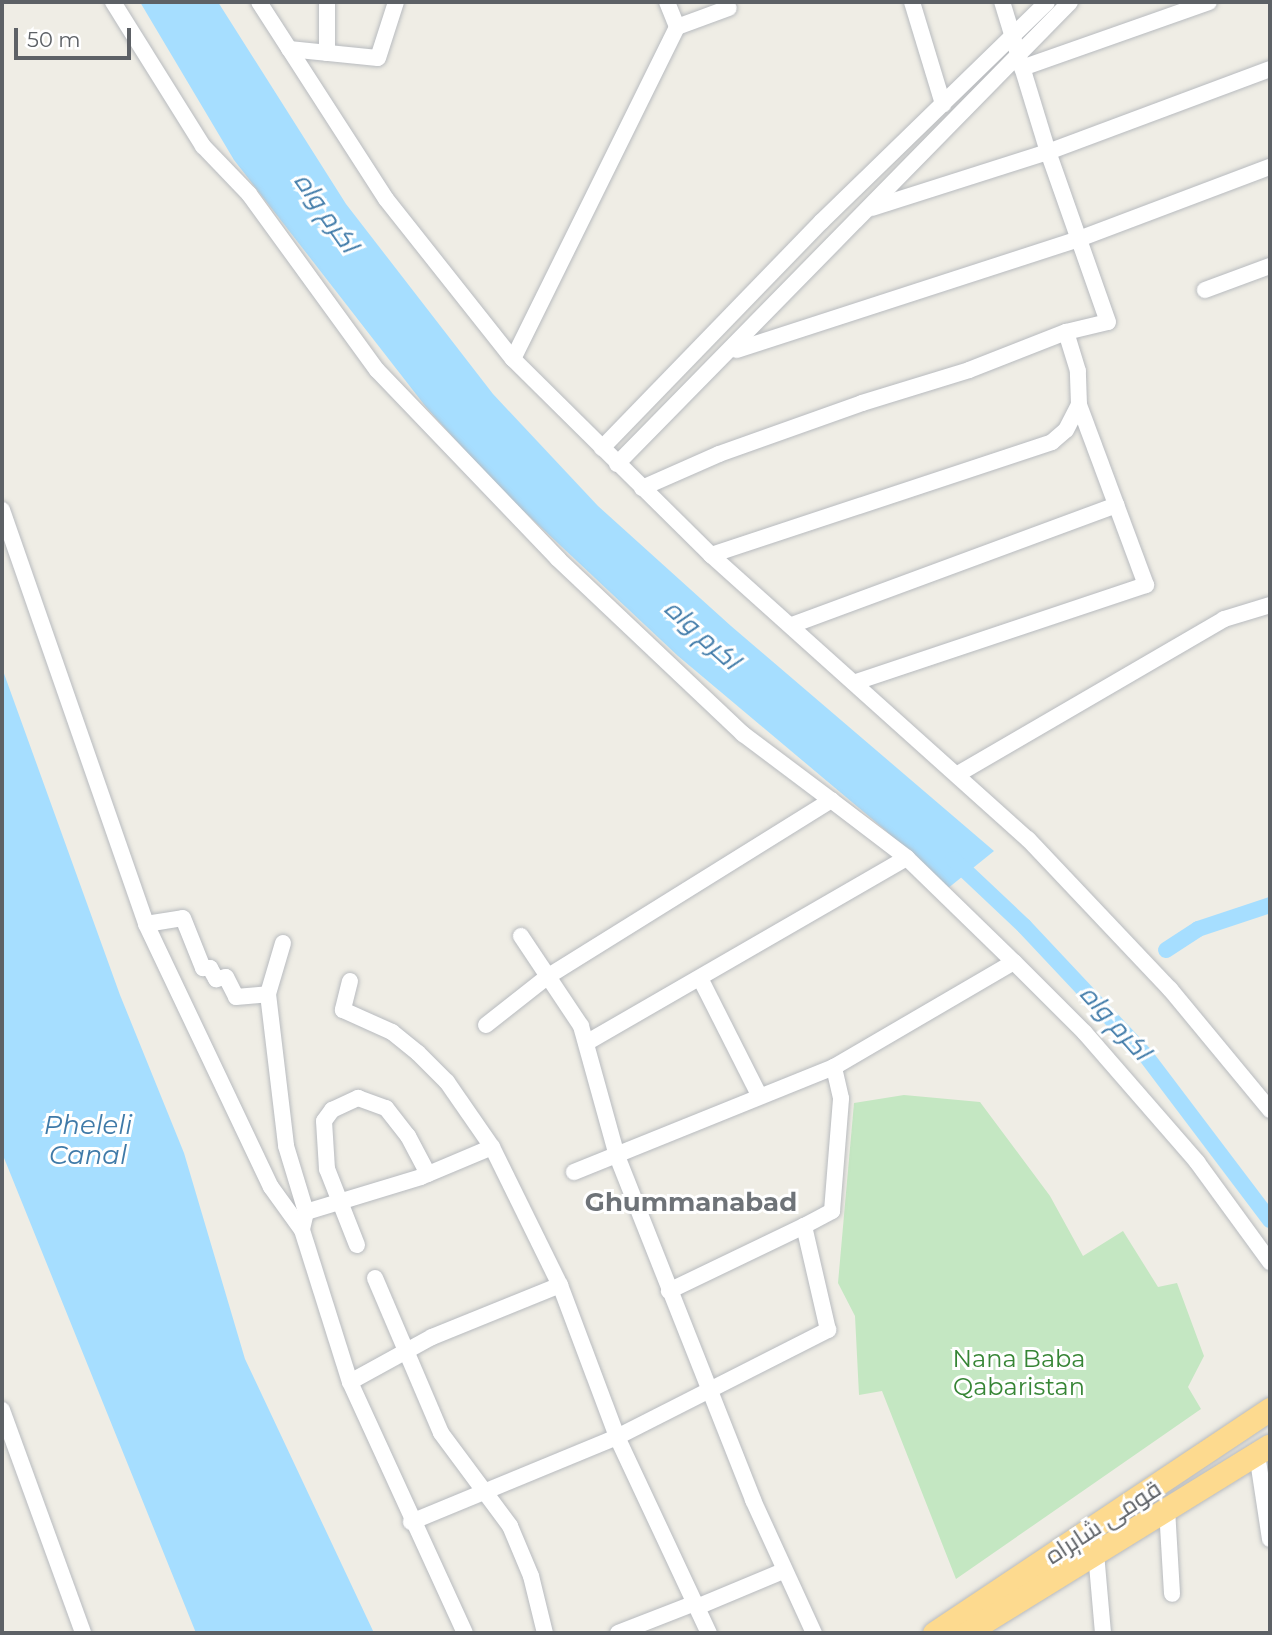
<!DOCTYPE html>
<meta charset="utf-8">
<style>
body{margin:0}
#map{position:relative;width:1272px;height:1635px;overflow:hidden;background:#efede5;font-family:Montserrat,Cairo,sans-serif}
div>[style]{position:absolute}
[style*='--x']{left:calc(var(--x)*1px);top:calc(var(--y)*1px);width:calc(var(--w)*1px);rotate:calc(var(--a)*1deg)}
.green>*{inset:0;background:#c4e7c2}
.water>*{inset:0;background:#a6deff}
.canal>*{height:16px;margin:-8px;padding:0 8px;transform-origin:8px;border-radius:8px;background:#a6deff}
.roads{filter:drop-shadow(0 0 2px #b8bbbf) drop-shadow(0 0 2px #b8bbbf)}
.minor>*{height:16px;margin:-8px;padding:0 8px;transform-origin:8px;border-radius:8px;background:#fff}
.highway>*{height:23px;margin:-11.5px;padding:0 11.5px;transform-origin:11.5px;border-radius:11.5px;background:#fdda8f}
span{translate:-50% -50%;white-space:nowrap;text-align:center;line-height:1.15;-webkit-text-stroke:6px #fff;paint-order:stroke}
.park-label{font-size:24px;color:#368535}
.street-label{font-size:24px;color:#5d6166}
.water-label{font-size:26px;color:#3f7aa8;font-style:italic}
.neighbourhood-label{font-size:26px;color:#6e7378;font-weight:700}
.frame{position:absolute;inset:0;border:4px solid #5d6166;pointer-events:none}
.scale{position:absolute;left:14px;top:28px;width:117px;height:32px;box-sizing:border-box;border:4px solid #5d6166;border-top:0;padding-left:9px;font-size:21px;line-height:24px;white-space:nowrap;color:#5d6166;-webkit-text-stroke:5px #fff;paint-order:stroke}
</style>
<div id="map">
<div class="green">
<div style="clip-path:polygon(904px 1095px,980px 1102px,1050px 1196px,1083px 1256px,1123px 1231px,1158px 1287px,1177px 1283px,1204px 1356px,1188px 1387px,1201px 1409px,956px 1579px,882px 1391px,859px 1395px,855px 1316px,838px 1283px,854px 1103px)"></div>
</div>
<div class="water">
<div style="clip-path:polygon(140px 2px,218px 2px,346px 204px,493px 394px,598px 506px,731px 626px,994px 851px,947px 889px,884px 829px,678px 656px,496px 485px,426px 407px,234px 160px)"></div>
<div style="clip-path:polygon(2px 668px,120px 995px,184px 1153px,245px 1359px,374px 1633px,196px 1633px,2px 1153px)"></div>
</div>
<div class="canal">
<div style="--x:953;--y:859;--w:98;--a:43.3"></div>
<div style="--x:1024;--y:926;--w:178;--a:46.8"></div>
<div style="--x:1146;--y:1056;--w:206;--a:52.9"></div>
<div style="--x:1166;--y:950;--w:38;--a:-33"></div>
<div style="--x:1198;--y:929;--w:76;--a:-18.4"></div>
</div>
<div class="roads">
<div class="minor">
<div style="--x:113;--y:2;--w:170;--a:58"></div>
<div style="--x:203;--y:146;--w:66;--a:46.2"></div>
<div style="--x:249;--y:194;--w:218;--a:54"></div>
<div style="--x:377;--y:370;--w:262;--a:46.2"></div>
<div style="--x:558;--y:559;--w:255;--a:43.4"></div>
<div style="--x:743;--y:734;--w:110;--a:36.9"></div>
<div style="--x:259;--y:2;--w:234;--a:57.2"></div>
<div style="--x:386;--y:199;--w:204;--a:51.6"></div>
<div style="--x:513;--y:359;--w:279;--a:44.7"></div>
<div style="--x:711;--y:555;--w:426;--a:41.9"></div>
<div style="--x:1028;--y:839;--w:207;--a:46.6"></div>
<div style="--x:1170;--y:989;--w:157;--a:50.4"></div>
<div style="--x:327;--y:2;--w:51;--a:90"></div>
<div style="--x:667;--y:2;--w:27;--a:68"></div>
<div style="--x:912;--y:2;--w:107;--a:73.1"></div>
<div style="--x:289;--y:49;--w:89;--a:5.8"></div>
<div style="--x:378;--y:58;--w:59;--a:-72.2"></div>
<div style="--x:1022;--y:68;--w:198;--a:-19.4"></div>
<div style="--x:872;--y:208;--w:185;--a:-17.7"></div>
<div style="--x:1048;--y:152;--w:237;--a:-20.5"></div>
<div style="--x:1205;--y:290;--w:69;--a:-20.3"></div>
<div style="--x:737;--y:350;--w:360;--a:-18"></div>
<div style="--x:1079;--y:239;--w:204;--a:-20.7"></div>
<div style="--x:513;--y:359;--w:370;--a:-63.7"></div>
<div style="--x:677;--y:27;--w:55;--a:-20.1"></div>
<div style="--x:602;--y:448;--w:315;--a:-45.9"></div>
<div style="--x:821;--y:222;--w:315;--a:-44.2"></div>
<div style="--x:617;--y:464;--w:647;--a:-45.56"></div>
<div style="--x:642;--y:488;--w:84;--a:-23.8"></div>
<div style="--x:719;--y:454;--w:152;--a:-19.6"></div>
<div style="--x:862;--y:403;--w:112;--a:-17.1"></div>
<div style="--x:969;--y:370;--w:104;--a:-21.4"></div>
<div style="--x:1066;--y:332;--w:43;--a:-13.4"></div>
<div style="--x:1108;--y:322;--w:180;--a:-109.4"></div>
<div style="--x:1048;--y:152;--w:157;--a:-107"></div>
<div style="--x:2;--y:510;--w:438;--a:70.8"></div>
<div style="--x:146;--y:924;--w:291;--a:64.6"></div>
<div style="--x:271;--y:1187;--w:53;--a:54.2"></div>
<div style="--x:711;--y:555;--w:359;--a:-18.3"></div>
<div style="--x:1052;--y:442;--w:18;--a:-41"></div>
<div style="--x:1066;--y:430;--w:28;--a:-63"></div>
<div style="--x:1079;--y:405;--w:34;--a:-92"></div>
<div style="--x:1078;--y:371;--w:41;--a:-107.1"></div>
<div style="--x:792;--y:625;--w:346;--a:-20.3"></div>
<div style="--x:856;--y:682;--w:306;--a:-18.5"></div>
<div style="--x:1146;--y:585;--w:192;--a:-110.4"></div>
<div style="--x:958;--y:774;--w:308;--a:-30.2"></div>
<div style="--x:1224;--y:619;--w:48;--a:-16.9"></div>
<div style="--x:146;--y:924;--w:37;--a:-9"></div>
<div style="--x:183;--y:918;--w:54;--a:68.2"></div>
<div style="--x:203;--y:968;--w:7;--a:0"></div>
<div style="--x:210;--y:968;--w:13;--a:61"></div>
<div style="--x:216;--y:979;--w:10;--a:-11"></div>
<div style="--x:226;--y:977;--w:22;--a:63"></div>
<div style="--x:236;--y:997;--w:32;--a:-5"></div>
<div style="--x:521;--y:936;--w:108;--a:56.3"></div>
<div style="--x:581;--y:1026;--w:135;--a:74.5"></div>
<div style="--x:617;--y:1156;--w:370;--a:68.4"></div>
<div style="--x:753;--y:1500;--w:146;--a:65.4"></div>
<div style="--x:283;--y:943;--w:53;--a:106.4"></div>
<div style="--x:268;--y:994;--w:153;--a:83.2"></div>
<div style="--x:286;--y:1146;--w:69;--a:73.1"></div>
<div style="--x:306;--y:1212;--w:18;--a:103"></div>
<div style="--x:302;--y:1230;--w:159;--a:72.5"></div>
<div style="--x:350;--y:1382;--w:276;--a:65.4"></div>
<div style="--x:701;--y:980;--w:129;--a:63.2"></div>
<div style="--x:350;--y:981;--w:30;--a:104"></div>
<div style="--x:343;--y:1010;--w:54;--a:24.2"></div>
<div style="--x:392;--y:1032;--w:33;--a:39"></div>
<div style="--x:418;--y:1053;--w:41;--a:45"></div>
<div style="--x:447;--y:1082;--w:79;--a:55.3"></div>
<div style="--x:486;--y:1025;--w:78;--a:-38.2"></div>
<div style="--x:547;--y:977;--w:335;--a:-31.9"></div>
<div style="--x:831;--y:800;--w:96;--a:37.3"></div>
<div style="--x:586;--y:1043;--w:370;--a:-30"></div>
<div style="--x:907;--y:858;--w:149;--a:44.2"></div>
<div style="--x:574;--y:1172;--w:280;--a:-22"></div>
<div style="--x:834;--y:1067;--w:208;--a:-30.3"></div>
<div style="--x:1014;--y:962;--w:100;--a:45"></div>
<div style="--x:1085;--y:1033;--w:171;--a:49"></div>
<div style="--x:1197;--y:1162;--w:124;--a:53.9"></div>
<div style="--x:306;--y:1212;--w:120;--a:-16.9"></div>
<div style="--x:421;--y:1177;--w:77;--a:-22.9"></div>
<div style="--x:492;--y:1147;--w:154;--a:63.8"></div>
<div style="--x:560;--y:1285;--w:162;--a:69.4"></div>
<div style="--x:617;--y:1437;--w:217;--a:64.9"></div>
<div style="--x:804;--y:1226;--w:32;--a:-28"></div>
<div style="--x:832;--y:1211;--w:113;--a:-85.4"></div>
<div style="--x:841;--y:1098;--w:32;--a:-103"></div>
<div style="--x:357;--y:1245;--w:82;--a:-111.5"></div>
<div style="--x:327;--y:1169;--w:48;--a:-93.6"></div>
<div style="--x:324;--y:1121;--w:14;--a:-54"></div>
<div style="--x:332;--y:1110;--w:29;--a:-25"></div>
<div style="--x:358;--y:1098;--w:30;--a:20"></div>
<div style="--x:386;--y:1108;--w:36;--a:52"></div>
<div style="--x:408;--y:1136;--w:43;--a:62.2"></div>
<div style="--x:375;--y:1278;--w:168;--a:66.9"></div>
<div style="--x:441;--y:1433;--w:116;--a:53.4"></div>
<div style="--x:510;--y:1526;--w:54;--a:67.2"></div>
<div style="--x:531;--y:1576;--w:59;--a:76.2"></div>
<div style="--x:350;--y:1382;--w:94;--a:-28.8"></div>
<div style="--x:432;--y:1337;--w:138;--a:-22.1"></div>
<div style="--x:2;--y:1410;--w:237;--a:70"></div>
<div style="--x:1257;--y:1454;--w:86;--a:81.3"></div>
<div style="--x:1167;--y:1509;--w:85;--a:86.6"></div>
<div style="--x:411;--y:1522;--w:223;--a:-22.4"></div>
<div style="--x:617;--y:1437;--w:237;--a:-26.9"></div>
<div style="--x:828;--y:1330;--w:107;--a:-103"></div>
<div style="--x:804;--y:1226;--w:150;--a:154.3"></div>
<div style="--x:1096;--y:1553;--w:80;--a:85"></div>
<div style="--x:697;--y:1607;--w:93;--a:-22.7"></div>
<div style="--x:618;--y:1633;--w:83;--a:-21.3"></div>
</div>
<div class="highway">
<div style="--x:934;--y:1633;--w:404;--a:-33.7"></div>
<div style="--x:966;--y:1633;--w:357;--a:-31.7"></div>
</div>
</div>
<div class="park-label">
<span style="left:1019px;top:1373px">Nana Baba<br>Qabaristan</span>
</div>
<div class="street-label">
<span style="left:1103px;top:1522px;rotate:-33deg">قومی شاہراہ</span>
</div>
<div class="water-label">
<span style="left:326px;top:213px;rotate:55deg">اکرم واہ</span>
<span style="left:702px;top:635px;rotate:42deg">اکرم واہ</span>
<span style="left:1115px;top:1023px;rotate:48deg">اکرم واہ</span>
<span style="left:88px;top:1141px">Pheleli<br>Canal</span>
</div>
<div class="neighbourhood-label">
<span style="left:691px;top:1203px">Ghummanabad</span>
</div>
<div class="frame"></div>
<div class="scale">50 m</div>
</div>
